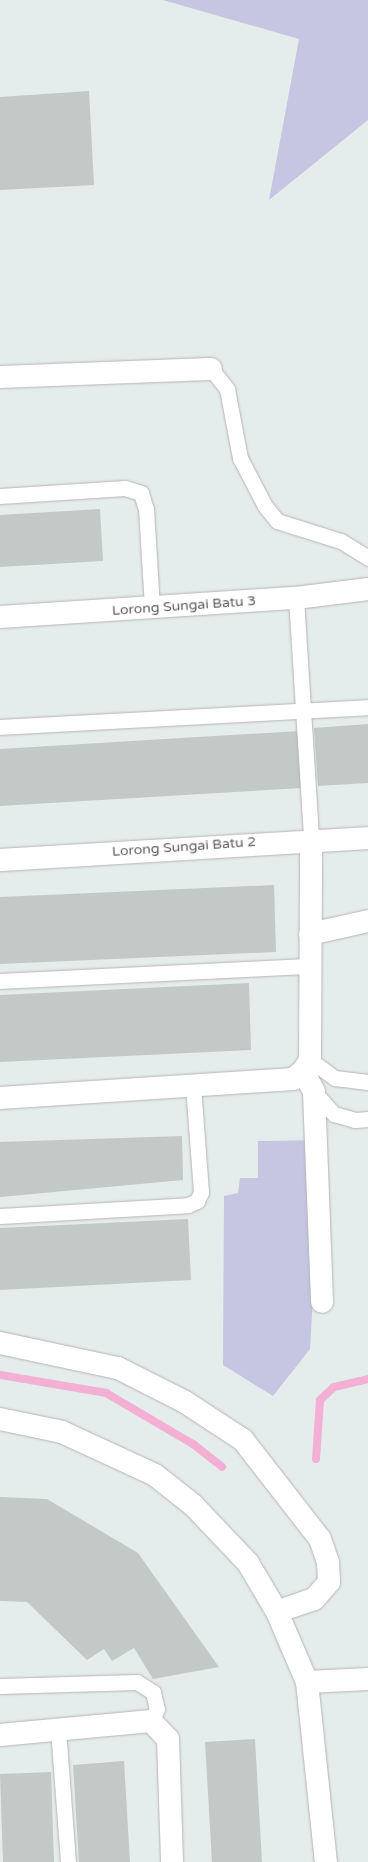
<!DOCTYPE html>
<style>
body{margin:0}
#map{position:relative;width:368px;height:1862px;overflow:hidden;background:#e5edec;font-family:"Varela Round",sans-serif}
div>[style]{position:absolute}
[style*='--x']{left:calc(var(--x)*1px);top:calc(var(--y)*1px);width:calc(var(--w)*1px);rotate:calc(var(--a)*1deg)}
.green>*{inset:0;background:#c6c5e2}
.stream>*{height:8px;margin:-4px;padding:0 4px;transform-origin:4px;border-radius:4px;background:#f4afd5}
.building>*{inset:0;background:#c2c9c7}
.roads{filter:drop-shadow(0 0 1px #b8b2b5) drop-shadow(0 0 1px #b8b2b5)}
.lane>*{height:15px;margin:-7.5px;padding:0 7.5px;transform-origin:7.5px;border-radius:7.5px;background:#fff}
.street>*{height:22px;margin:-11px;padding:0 11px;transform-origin:11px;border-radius:11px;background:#fff}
span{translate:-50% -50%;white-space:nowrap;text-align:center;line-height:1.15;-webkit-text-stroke:3px #fff;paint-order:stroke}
.street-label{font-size:14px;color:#645d60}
</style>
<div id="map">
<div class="green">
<div style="clip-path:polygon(163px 0,368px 0,368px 120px,269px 200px,299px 39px)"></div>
<div style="clip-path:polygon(322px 1140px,310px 1349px,273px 1396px,223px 1365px,224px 1196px,238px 1193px,240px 1178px,258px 1178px,258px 1141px)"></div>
</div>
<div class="stream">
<div style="--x:0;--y:1375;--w:108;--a:9.6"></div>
<div style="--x:106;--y:1393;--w:101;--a:30.4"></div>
<div style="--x:193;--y:1444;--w:37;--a:38"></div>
<div style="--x:316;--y:1459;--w:59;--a:-86.1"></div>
<div style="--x:320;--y:1400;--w:19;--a:-43"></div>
<div style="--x:334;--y:1387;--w:35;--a:-13"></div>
</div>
<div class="building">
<div style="clip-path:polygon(89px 91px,94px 185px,0 190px,0 97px)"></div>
<div style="clip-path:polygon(100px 509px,103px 561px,0 567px,0 515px)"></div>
<div style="clip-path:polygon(368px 724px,368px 783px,318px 786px,314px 728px)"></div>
<div style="clip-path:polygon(299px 731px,302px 788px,0 806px,0 749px)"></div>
<div style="clip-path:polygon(274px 885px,276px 952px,0 964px,0 897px)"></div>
<div style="clip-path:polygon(249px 983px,251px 1050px,0 1062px,0 995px)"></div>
<div style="clip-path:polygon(182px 1136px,183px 1180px,0 1197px,0 1142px)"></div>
<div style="clip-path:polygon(188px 1219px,191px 1280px,0 1290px,0 1228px)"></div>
<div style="clip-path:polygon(0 1497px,47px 1499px,138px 1553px,219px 1667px,153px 1679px,134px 1648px,112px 1661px,104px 1649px,87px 1660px,27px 1602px,0 1601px)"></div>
<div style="clip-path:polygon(255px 1739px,262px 1862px,212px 1862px,205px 1742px)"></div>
<div style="clip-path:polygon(124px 1761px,130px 1862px,79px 1862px,73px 1765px)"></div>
<div style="clip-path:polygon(51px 1772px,54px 1862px,3px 1862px,0 1774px)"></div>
</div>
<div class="roads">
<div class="lane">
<div style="--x:211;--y:369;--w:26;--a:51"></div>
<div style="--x:227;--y:389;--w:70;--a:79.3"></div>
<div style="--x:240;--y:458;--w:54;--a:62.5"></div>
<div style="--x:265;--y:506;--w:19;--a:51"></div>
<div style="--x:277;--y:521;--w:67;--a:17.4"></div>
<div style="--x:341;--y:541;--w:32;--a:32"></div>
<div style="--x:0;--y:496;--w:125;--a:-3.7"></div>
<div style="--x:125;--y:488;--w:17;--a:17"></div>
<div style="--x:141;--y:493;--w:17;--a:73"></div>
<div style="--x:146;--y:509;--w:99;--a:86.5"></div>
<div style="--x:296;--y:598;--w:241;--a:86.4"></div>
<div style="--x:0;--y:727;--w:369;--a:-3.1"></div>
<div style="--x:0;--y:981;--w:310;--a:-2.8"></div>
<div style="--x:310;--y:1060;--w:31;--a:36"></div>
<div style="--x:335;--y:1078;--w:33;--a:7"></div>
<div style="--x:314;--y:1092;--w:30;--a:48"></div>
<div style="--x:334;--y:1114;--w:22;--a:16"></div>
<div style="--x:355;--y:1120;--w:13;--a:-4"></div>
<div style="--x:0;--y:1216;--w:188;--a:-3.3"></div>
<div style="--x:188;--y:1205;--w:10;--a:-24"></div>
<div style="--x:197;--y:1201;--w:10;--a:-66"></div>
<div style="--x:201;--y:1192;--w:107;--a:-94.3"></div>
<div style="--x:0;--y:1686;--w:137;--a:-1.7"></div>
<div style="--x:137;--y:1682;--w:19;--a:32"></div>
<div style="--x:153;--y:1692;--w:17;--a:77"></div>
<div style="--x:157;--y:1709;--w:13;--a:117"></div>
<div style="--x:58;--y:1729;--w:133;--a:85.7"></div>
</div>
<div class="street">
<div style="--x:0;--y:377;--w:211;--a:-2.2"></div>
<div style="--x:0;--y:617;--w:297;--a:-3.7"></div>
<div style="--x:296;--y:598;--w:73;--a:-7.1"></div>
<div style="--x:0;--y:860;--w:369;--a:-3.4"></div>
<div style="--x:310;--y:934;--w:59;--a:-12.6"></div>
<div style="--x:303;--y:1071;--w:24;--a:62"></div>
<div style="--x:314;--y:1092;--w:210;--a:87.8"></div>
<div style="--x:0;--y:1098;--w:294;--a:-3.7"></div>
<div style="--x:293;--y:1079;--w:13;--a:-39"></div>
<div style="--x:303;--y:1071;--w:13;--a:-58"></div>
<div style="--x:310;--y:1060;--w:221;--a:-89.7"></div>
<div style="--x:0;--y:1343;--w:121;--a:12"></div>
<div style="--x:118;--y:1368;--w:75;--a:26.9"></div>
<div style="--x:185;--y:1402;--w:69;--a:33.2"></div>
<div style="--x:243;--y:1440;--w:125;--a:52.1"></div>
<div style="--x:320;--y:1539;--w:24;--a:71"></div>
<div style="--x:328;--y:1562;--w:20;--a:87"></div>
<div style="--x:329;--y:1582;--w:23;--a:131"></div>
<div style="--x:314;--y:1599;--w:39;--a:161"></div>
<div style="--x:0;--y:1419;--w:63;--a:11.8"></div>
<div style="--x:62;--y:1432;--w:102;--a:24.8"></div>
<div style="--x:155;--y:1475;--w:48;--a:38.3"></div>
<div style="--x:193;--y:1505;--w:80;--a:46.5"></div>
<div style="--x:248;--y:1563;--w:57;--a:59.4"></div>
<div style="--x:277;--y:1612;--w:76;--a:66.8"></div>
<div style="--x:307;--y:1682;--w:181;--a:84"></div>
<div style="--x:307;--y:1682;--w:61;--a:-2.8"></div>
<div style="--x:0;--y:1735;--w:152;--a:-5.3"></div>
<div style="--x:151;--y:1721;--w:25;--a:47"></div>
<div style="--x:168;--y:1739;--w:123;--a:88.1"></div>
</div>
</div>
<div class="street-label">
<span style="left:184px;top:606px;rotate:-4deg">Lorong Sungai Batu 3</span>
<span style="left:184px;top:847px;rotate:-4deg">Lorong Sungai Batu 2</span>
</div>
</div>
